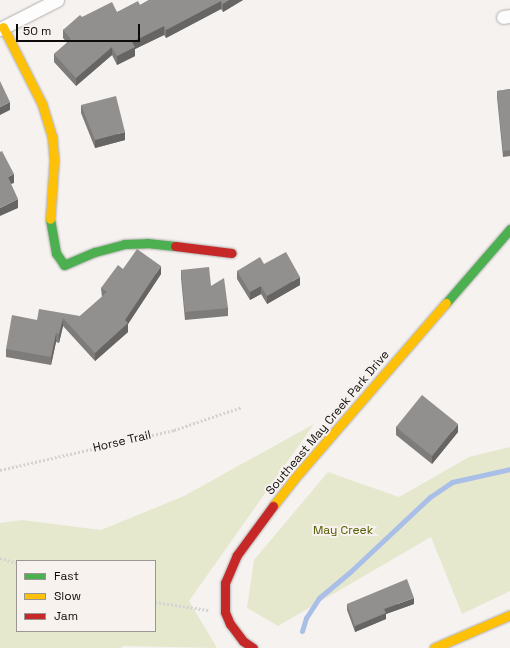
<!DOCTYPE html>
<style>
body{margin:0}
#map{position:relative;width:510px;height:648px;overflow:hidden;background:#f5f2f0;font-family:"Space Grotesk",sans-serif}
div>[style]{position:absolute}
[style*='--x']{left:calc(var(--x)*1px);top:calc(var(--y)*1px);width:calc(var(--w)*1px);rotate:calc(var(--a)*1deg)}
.green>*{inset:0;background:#e6e8cd}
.stream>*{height:5px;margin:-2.5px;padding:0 2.5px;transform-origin:2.5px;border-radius:2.5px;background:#a9bfe8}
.path>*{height:2.5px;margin-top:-1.25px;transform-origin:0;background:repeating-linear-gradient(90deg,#d4d3d3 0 2px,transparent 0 4px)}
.roads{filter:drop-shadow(0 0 1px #b0aeac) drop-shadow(0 0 1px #b0aeac)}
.street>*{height:13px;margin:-6.5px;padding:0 6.5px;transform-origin:6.5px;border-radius:6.5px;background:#fefdfd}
.fast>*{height:9px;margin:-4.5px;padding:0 4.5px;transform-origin:4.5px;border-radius:4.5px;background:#4caf50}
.slow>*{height:9px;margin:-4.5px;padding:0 4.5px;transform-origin:4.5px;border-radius:4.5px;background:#ffc107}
.jam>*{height:9px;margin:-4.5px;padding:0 4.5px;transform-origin:4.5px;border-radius:4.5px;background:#c62828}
.wall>*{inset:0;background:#7e7c7b}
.shaded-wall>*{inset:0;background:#666564}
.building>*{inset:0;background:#92908f}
span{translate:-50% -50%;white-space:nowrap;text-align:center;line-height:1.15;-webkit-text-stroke:4px #f7f2ee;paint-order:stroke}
.street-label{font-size:12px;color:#0e0c0b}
.park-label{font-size:12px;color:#565a00}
.legend{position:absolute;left:16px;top:560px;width:140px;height:72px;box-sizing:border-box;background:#f7f2ee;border:1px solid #9a9693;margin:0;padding:5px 7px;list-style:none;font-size:12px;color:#0e0c0b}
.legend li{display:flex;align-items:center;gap:8px;height:20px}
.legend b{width:20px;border:1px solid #9a9693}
.scale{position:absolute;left:16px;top:24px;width:124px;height:18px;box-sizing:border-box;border:2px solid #0e0c0b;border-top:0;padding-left:5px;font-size:12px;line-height:14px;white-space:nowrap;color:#0e0c0b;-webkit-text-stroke:3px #f7f2ee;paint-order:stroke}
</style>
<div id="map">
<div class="green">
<div style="clip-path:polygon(evenodd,314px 424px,189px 601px,217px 648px,124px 646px,120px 648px,0 648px,0 523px,22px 520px,101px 530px,184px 496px,314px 424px,17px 561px,155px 561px,155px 631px,17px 631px,17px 561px)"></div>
<div style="clip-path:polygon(510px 447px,510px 591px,462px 614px,431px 537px,278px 626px,247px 608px,254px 560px,328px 472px,399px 497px,469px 457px)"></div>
</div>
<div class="stream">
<div style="--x:302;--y:631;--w:14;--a:-73"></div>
<div style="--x:306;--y:618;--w:24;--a:-57"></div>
<div style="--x:319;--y:598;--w:40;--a:-40"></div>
<div style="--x:350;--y:572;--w:110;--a:-43.2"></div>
<div style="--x:430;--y:497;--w:27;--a:-34"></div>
<div style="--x:452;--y:482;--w:59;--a:-12.6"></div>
</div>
<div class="path">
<div style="--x:0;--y:470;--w:179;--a:-12.9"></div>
<div style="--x:174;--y:430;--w:72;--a:-18.7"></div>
<div style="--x:0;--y:558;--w:18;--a:16"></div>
<div style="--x:155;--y:602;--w:54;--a:8.6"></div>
</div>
<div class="roads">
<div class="street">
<div style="--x:503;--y:17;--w:7;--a:-8"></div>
<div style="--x:0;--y:29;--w:64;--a:-27"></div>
</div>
<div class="fast">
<div style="--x:50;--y:219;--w:35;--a:80"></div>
<div style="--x:56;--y:253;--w:14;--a:56"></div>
<div style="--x:64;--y:265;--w:34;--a:-23"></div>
<div style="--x:95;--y:252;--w:30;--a:-15"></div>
<div style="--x:124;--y:244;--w:23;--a:-2"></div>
<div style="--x:147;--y:243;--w:28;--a:6"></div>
<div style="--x:446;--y:303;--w:98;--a:-49.1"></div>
</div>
<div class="slow">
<div style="--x:3;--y:27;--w:86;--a:63.1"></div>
<div style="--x:42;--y:104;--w:34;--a:73"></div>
<div style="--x:52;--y:136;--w:25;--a:85"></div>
<div style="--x:54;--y:161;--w:58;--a:93.9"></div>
<div style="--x:273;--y:506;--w:33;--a:-52"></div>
<div style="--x:293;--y:480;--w:234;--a:-49.2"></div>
<div style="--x:434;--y:648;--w:83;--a:-23.5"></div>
</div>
<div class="jam">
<div style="--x:175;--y:246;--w:57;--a:7"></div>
<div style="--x:253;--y:648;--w:12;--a:-145"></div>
<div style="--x:243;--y:641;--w:21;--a:-127"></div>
<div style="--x:230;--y:624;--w:13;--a:-113"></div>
<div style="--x:225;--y:612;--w:29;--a:-90"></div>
<div style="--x:225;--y:583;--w:30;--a:-67"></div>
<div style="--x:237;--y:555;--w:61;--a:-53.7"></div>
</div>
</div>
<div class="wall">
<div style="clip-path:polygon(149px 0,243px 0,223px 12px,221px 9px,166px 38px,164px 35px,135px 49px,135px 56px,117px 65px,112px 55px,76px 86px,54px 62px,54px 54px,67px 43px,63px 38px,63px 30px,82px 17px,117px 12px,140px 5px)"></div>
<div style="clip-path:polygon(510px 89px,510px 156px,503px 157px,497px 97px,497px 91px)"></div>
<div style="clip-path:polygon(81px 105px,125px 140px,95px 148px,81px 113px)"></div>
<div style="clip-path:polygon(264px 264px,300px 285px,267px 304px,261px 294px,250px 300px,237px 279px,237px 271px)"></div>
<div style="clip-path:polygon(123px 269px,161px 274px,128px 324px,128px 332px,95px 361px,63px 326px,59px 343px,56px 342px,51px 365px,6px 357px,6px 349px,37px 320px,80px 316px,102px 297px,101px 288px)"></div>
<div style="clip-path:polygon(181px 270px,211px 286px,228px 308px,228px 316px,185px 320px,181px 278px)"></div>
<div style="clip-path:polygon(396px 427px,458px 432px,432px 464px,396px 435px)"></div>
<div style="clip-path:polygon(347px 604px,414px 604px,386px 614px,386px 619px,355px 632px,347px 610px)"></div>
</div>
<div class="shaded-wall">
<div style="clip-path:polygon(229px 0,243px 0,223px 12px,223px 4px)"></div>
<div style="clip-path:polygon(221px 1px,221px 9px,166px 38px,166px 30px)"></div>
<div style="clip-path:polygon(164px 26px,164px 35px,135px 49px,135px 56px,117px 65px,117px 56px,132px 42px)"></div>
<div style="clip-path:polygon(112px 47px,112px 55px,76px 86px,76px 78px)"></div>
<div style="clip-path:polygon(10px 102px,10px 110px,0 115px,0 107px)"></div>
<div style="clip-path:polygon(125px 132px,125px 140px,95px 148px,95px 140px)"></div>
<div style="clip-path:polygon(14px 174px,14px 183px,8px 185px,8px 177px)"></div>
<div style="clip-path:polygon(18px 199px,18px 208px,0 216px,0 208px)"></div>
<div style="clip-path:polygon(161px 266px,161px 274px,128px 324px,128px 332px,95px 361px,95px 353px,125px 320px)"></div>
<div style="clip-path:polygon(300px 277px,300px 285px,267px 304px,267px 296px)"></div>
<div style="clip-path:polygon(261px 286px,261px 294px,250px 300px,250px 292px)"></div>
<div style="clip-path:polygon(63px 318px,63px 326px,59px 343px,59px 334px)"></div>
<div style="clip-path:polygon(56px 333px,56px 342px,51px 365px,51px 357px)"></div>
<div style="clip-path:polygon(458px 424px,458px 432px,432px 464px,432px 456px)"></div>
<div style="clip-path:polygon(414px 598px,414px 604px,386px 614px,386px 619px,355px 632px,355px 626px,384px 609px)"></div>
</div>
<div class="building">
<div style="clip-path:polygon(149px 0,229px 0,223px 4px,221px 1px,166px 30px,164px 26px,132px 42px,135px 47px,117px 56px,112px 47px,76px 78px,54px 54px,71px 39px,63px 30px,80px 15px,82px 17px,112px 2px,117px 12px,138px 1px,140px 5px)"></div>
<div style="clip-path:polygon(0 81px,10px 102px,0 107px)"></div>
<div style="clip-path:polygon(510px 89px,510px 150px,503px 151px,497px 91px)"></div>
<div style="clip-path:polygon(116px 96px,125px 132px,95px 140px,81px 105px)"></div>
<div style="clip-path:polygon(2px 151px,14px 174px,8px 177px,18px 199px,0 208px,0 152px)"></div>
<div style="clip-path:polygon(137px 249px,161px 266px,125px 320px,128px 323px,95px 353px,63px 318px,59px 334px,56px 333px,51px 357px,6px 349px,12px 315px,37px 320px,39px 309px,80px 316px,107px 292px,101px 288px,118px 265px,123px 269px)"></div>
<div style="clip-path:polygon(286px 252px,300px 277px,267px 296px,261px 286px,250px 292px,237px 271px,260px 257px,264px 264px)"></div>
<div style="clip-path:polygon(209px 267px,211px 286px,224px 278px,228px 308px,185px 312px,181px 270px)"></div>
<div style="clip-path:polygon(422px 395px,458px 424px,432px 456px,396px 427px)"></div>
<div style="clip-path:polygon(407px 579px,414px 598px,384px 609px,386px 613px,355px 626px,347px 604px)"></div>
</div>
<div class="street-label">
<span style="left:328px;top:423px;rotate:-50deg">Southeast May Creek Park Drive</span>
<span style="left:122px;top:442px;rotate:-13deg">Horse Trail</span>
</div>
<div class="park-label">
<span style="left:343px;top:531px">May Creek</span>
</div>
<ul class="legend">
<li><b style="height:5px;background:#4caf50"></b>Fast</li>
<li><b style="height:5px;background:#ffc107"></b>Slow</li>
<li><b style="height:5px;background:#c62828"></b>Jam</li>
</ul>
<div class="scale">50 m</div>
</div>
